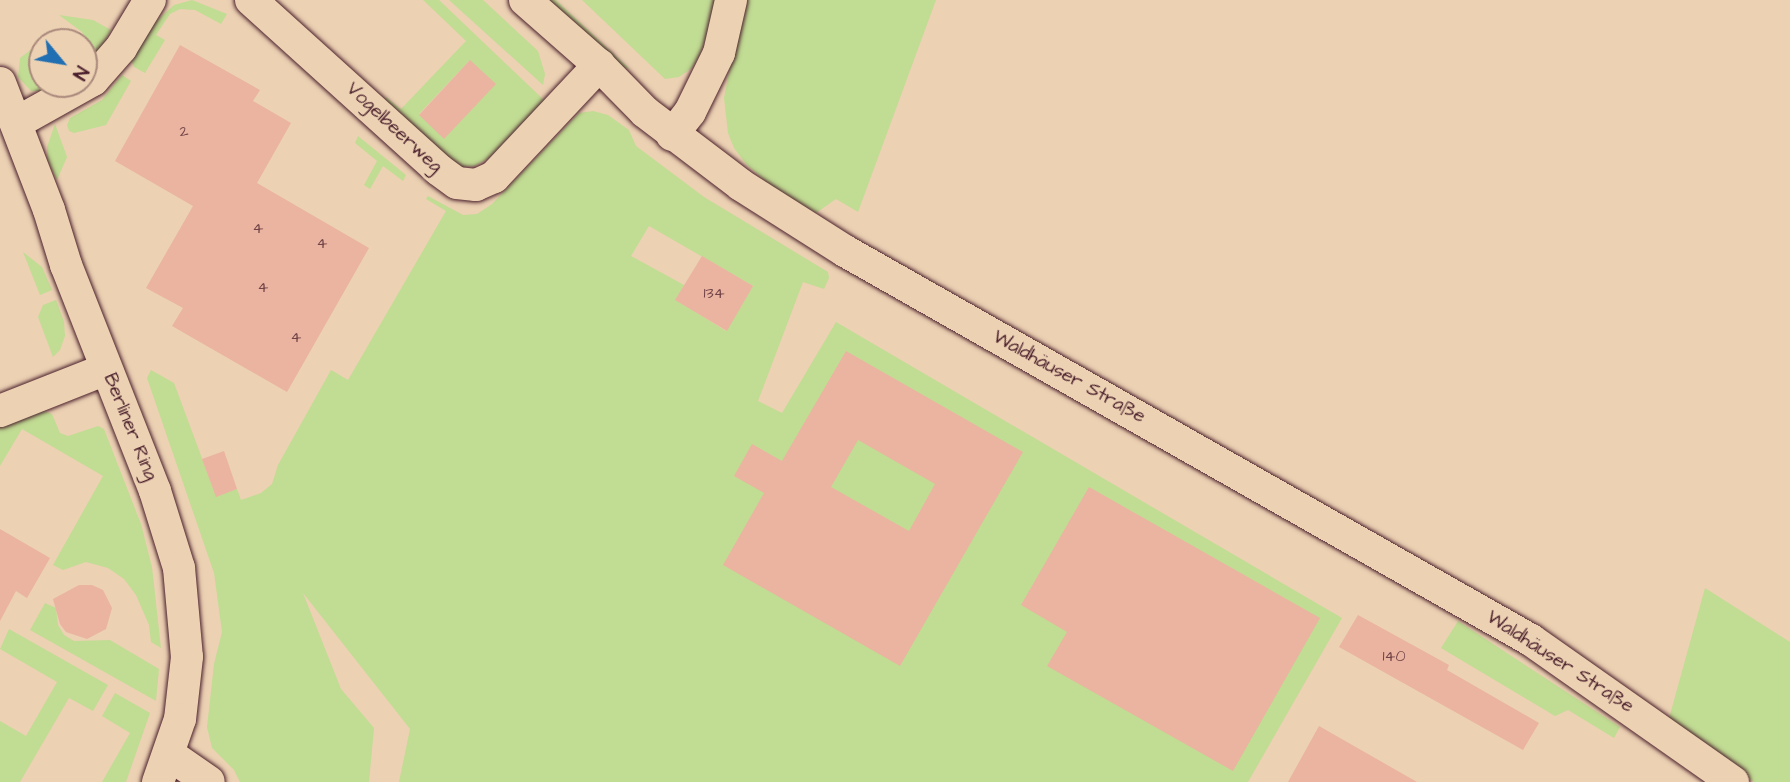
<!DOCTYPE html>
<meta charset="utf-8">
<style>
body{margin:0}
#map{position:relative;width:1790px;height:782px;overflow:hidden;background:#ecd1b3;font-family:"Architects Daughter",sans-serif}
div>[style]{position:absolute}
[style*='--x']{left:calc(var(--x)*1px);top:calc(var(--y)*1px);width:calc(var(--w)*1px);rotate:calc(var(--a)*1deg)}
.green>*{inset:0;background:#c1dc93}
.building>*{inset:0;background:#eab4a0}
.roads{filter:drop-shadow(0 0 2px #4a1f2b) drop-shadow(0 0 2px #4a1f2b)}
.street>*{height:32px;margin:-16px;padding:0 16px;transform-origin:16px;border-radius:16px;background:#ecd1b3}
span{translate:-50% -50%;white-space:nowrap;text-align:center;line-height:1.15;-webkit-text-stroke:6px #ecd1b3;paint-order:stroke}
.number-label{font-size:16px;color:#724448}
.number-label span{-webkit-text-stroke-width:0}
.street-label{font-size:19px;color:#4a1f2b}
.north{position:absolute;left:28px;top:28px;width:70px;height:70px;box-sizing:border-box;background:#ecd1b3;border:2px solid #ab8a7d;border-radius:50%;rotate:120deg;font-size:19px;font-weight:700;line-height:28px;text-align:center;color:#4a1f2b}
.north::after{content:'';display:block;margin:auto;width:24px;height:32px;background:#1f6fb2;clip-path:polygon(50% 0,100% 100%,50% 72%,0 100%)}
</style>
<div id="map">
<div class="green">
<div style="clip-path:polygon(192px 0,227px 14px,221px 24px,195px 10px,180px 9px,170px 14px,156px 35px,165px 40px,145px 73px,134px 67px,131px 60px,153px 24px,174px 5px)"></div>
<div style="clip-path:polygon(evenodd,423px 0,439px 0,545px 101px,489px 158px,475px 166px,459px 167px,382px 103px,386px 97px,401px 109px,466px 41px,423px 0,470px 60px,444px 138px,419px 114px,470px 60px)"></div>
<div style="clip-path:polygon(449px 0,483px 0,538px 51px,545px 74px,543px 85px)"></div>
<div style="clip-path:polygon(546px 0,556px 0,630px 69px,623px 67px)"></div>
<div style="clip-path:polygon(582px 0,719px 0,700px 55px,692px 68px,679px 77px,665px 79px)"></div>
<div style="clip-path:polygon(743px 0,936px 0,858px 212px,836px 199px,816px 213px,771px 186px,746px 164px,734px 148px,728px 133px,724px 98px)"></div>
<div style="clip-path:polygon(59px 15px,93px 20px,111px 30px,97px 54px,94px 55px,82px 32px)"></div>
<div style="clip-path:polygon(32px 49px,42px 84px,45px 84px,48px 91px,31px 91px,18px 77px,20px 58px)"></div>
<div style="clip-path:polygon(122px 75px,131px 81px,106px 125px,74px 133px,69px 131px,67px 125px,70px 118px,102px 100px)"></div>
<div style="clip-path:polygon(evenodd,593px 111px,608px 115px,629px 130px,636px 146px,704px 197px,828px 272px,829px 278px,824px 289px,803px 282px,758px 401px,782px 413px,836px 322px,1342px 618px,1248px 782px,399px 782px,410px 729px,303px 593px,341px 689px,374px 728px,369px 782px,240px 782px,234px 770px,212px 748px,207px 727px,214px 664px,222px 632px,214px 573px,147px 378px,151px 370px,174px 383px,216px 496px,237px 489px,241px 500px,261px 493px,272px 484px,278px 465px,331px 370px,348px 380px,446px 211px,426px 199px,428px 196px,463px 215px,477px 214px,492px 204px,579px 113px,593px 111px,649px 226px,753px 286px,726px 331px,676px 300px,684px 285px,631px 256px,649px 226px)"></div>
<div style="clip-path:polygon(55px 124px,67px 157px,57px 180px,47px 159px,47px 147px)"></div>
<div style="clip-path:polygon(358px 136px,406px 175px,403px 181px,383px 166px,370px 189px,364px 185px,377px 161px,355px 143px)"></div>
<div style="clip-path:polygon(23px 252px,42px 267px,52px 290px,40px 295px)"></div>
<div style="clip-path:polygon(56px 300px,64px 322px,65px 336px,60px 350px,53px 357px,38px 317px,43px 305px)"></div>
<div style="clip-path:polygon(36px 408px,52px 414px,60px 433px,68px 436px,98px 426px,104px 429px,141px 524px,152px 567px,161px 648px,151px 642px,149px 625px,136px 595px,124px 579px,108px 568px,86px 562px,63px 570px,53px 565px,103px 476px,22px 429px,0 466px,0 422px)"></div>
<div style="clip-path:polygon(1705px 588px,1790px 642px,1790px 782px,1754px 782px,1668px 722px)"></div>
<div style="clip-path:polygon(45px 603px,56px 608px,58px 625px,64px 635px,74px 641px,110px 640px,159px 669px,156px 701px,30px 630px)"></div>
<div style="clip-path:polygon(1458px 621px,1620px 727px,1614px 738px,1568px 710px,1555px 716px,1441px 648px)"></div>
<div style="clip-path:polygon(9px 629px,108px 685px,93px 711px,69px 698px,20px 782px,0 782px,0 721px,26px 736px,57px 682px,0 649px)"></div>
<div style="clip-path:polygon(115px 693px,150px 713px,126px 782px,102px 782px,130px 733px,102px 716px)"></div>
</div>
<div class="building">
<div style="clip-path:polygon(180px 45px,260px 90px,253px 101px,291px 123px,257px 183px,369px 248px,287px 392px,172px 326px,183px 308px,146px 288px,193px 206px,115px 161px)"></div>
<div style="clip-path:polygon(470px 60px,496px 84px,444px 139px,419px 115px)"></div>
<div style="clip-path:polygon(702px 256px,753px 286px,727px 331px,675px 300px)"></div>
<div style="clip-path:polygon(evenodd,846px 351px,1023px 452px,900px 666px,723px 565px,764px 493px,734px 476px,752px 444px,782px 461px,846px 351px,858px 440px,935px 484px,909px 531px,831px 487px,858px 440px)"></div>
<div style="clip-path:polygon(224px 451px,237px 489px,216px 497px,202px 459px)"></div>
<div style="clip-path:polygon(1089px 487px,1320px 618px,1233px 771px,1047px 666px,1067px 632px,1021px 605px)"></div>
<div style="clip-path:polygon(0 529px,50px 558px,27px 598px,16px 591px,0 621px)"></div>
<div style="clip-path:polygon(79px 585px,92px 585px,103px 590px,112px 608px,106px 629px,87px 639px,66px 632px,60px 624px,53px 599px)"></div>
<div style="clip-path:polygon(1358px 615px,1449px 665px,1447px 670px,1539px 723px,1523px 750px,1339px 647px)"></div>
<div style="clip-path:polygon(1319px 726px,1417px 782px,1288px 782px)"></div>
</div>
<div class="roads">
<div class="street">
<div style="--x:251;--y:0;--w:253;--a:42.1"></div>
<div style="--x:439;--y:170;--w:22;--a:36"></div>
<div style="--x:457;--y:183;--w:19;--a:6"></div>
<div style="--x:476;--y:185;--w:20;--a:-24"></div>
<div style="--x:494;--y:177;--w:154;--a:-46.8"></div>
<div style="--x:525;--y:0;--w:98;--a:41.3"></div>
<div style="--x:599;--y:65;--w:66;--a:45.6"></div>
<div style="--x:645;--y:112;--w:121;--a:37.2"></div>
<div style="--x:741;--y:185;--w:123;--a:32.4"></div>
<div style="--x:845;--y:251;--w:789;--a:29.56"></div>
<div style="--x:1531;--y:640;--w:247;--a:35.1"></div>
<div style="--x:0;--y:83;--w:136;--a:68.9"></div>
<div style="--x:49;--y:210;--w:58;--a:72.8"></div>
<div style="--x:66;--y:265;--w:243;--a:68.5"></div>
<div style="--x:155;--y:491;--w:81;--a:72.7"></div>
<div style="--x:179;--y:568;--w:89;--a:84.9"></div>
<div style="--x:187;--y:657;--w:62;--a:96.4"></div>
<div style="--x:180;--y:719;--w:67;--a:109.2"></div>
<div style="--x:16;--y:123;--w:88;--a:-29.2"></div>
<div style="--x:93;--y:80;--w:43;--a:-48.8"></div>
<div style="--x:121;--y:48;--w:56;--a:-58.9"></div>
<div style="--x:672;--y:135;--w:29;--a:-52"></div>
<div style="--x:690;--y:112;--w:66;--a:-63.8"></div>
<div style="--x:719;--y:53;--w:54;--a:-77.2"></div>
<div style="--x:0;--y:411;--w:114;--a:-21.6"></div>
<div style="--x:170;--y:755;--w:47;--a:34.7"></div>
</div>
</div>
<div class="number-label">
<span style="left:184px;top:131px">2</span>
<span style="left:258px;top:228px">4</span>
<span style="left:322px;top:243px">4</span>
<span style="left:263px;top:287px">4</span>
<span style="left:714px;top:293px">134</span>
<span style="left:296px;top:337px">4</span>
<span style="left:1394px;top:656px">140</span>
</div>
<div class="street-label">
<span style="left:394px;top:128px;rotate:43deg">Vogelbeerweg</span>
<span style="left:1069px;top:377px;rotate:29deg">Waldhäuser Straße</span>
<span style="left:130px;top:427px;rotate:68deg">Berliner Ring</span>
<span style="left:1560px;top:662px;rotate:33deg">Waldhäuser Straße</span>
</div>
<div class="north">N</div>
</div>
